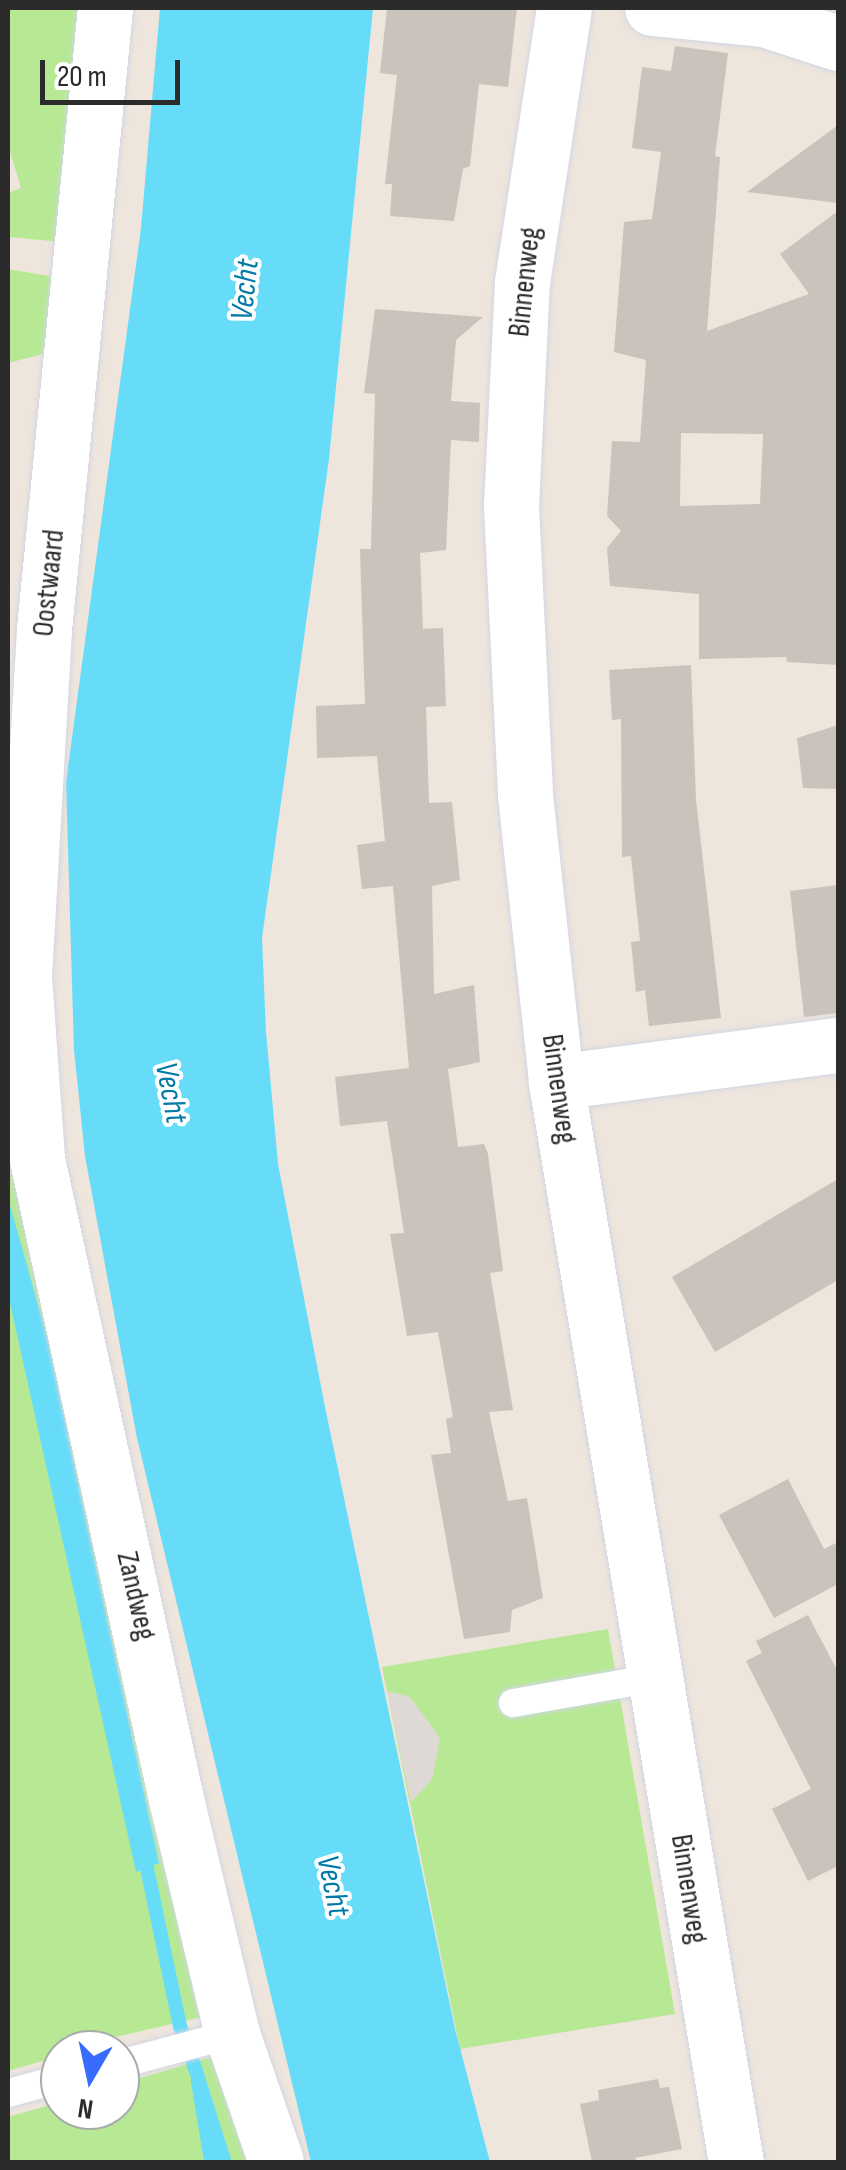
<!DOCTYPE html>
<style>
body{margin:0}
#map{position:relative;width:846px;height:2170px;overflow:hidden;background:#eee5dc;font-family:"Sofia Sans Condensed",sans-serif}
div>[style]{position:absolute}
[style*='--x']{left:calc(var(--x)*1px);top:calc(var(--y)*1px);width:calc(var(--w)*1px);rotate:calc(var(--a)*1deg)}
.green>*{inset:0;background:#b7e994}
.plaza>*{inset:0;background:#ded9d4}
.water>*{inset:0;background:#67dcf9}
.stream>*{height:14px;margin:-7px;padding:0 7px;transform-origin:7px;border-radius:7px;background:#67dcf9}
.building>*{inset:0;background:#c9c3bb}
.roads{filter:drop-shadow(0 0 2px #d1d6e5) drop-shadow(0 0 2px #d1d6e5)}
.service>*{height:28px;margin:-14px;padding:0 14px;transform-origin:14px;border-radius:14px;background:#fff}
.minor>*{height:55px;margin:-27.5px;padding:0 27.5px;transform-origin:27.5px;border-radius:27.5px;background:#fff}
span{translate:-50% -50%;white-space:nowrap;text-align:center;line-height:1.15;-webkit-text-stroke:8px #fff;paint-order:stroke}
.street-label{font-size:30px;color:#2b2b2b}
.water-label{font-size:32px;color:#027aa8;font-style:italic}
.frame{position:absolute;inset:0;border:10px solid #2b2b2b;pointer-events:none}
.north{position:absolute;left:40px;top:2030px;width:100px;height:100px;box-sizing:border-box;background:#fff;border:2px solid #aaa;border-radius:50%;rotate:189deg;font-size:28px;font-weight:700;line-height:40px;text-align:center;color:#2b2b2b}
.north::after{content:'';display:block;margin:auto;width:35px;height:45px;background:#386bff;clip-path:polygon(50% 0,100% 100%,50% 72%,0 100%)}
.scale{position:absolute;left:40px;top:60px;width:140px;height:45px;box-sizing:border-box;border:5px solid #2b2b2b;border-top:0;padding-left:12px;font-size:30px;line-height:35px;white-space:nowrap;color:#2b2b2b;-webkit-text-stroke:8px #fff;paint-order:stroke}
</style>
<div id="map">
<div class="green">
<div style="clip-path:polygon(8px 8px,84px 8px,62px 242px,8px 237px,8px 193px,21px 188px,8px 145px)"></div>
<div style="clip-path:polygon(8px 269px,72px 280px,66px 348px,8px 363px)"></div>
<div style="clip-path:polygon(24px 1169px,206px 2016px,60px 2050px,60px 2056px,8px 2071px,8px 1173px)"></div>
<div style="clip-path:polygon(608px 1629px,675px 2014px,460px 2049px,382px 1667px)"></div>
<div style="clip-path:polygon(211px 2057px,253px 2162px,8px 2162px,8px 2117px,60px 2102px,60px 2110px,120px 2110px,120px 2084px)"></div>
</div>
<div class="plaza">
<div style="clip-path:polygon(387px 1691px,410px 1697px,440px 1738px,432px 1780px,411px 1802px)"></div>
</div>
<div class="water">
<div style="clip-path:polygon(160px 8px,373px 8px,329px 459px,262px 938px,266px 1032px,278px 1164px,325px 1407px,455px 2029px,490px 2162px,311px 2162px,137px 1438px,85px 1156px,74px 1050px,66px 782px,141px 228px)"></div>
<div style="clip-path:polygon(8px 1198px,47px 1337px,159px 1863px,136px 1872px,8px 1294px)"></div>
<div style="clip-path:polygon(200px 2061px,232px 2162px,204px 2162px,191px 2082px,191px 2063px)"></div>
</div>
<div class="stream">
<div style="--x:144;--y:1854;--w:176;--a:78.2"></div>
<div style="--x:180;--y:2026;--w:57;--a:70.6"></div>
</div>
<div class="building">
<div style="clip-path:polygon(387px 8px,517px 8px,508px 87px,479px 84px,470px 166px,463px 169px,454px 221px,390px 216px,392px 184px,385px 184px,397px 75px,380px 73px)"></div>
<div style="clip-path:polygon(evenodd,675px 46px,728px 53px,715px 156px,720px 157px,707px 331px,809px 294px,780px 254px,838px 211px,838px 665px,787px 662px,786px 657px,699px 659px,699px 594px,610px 586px,607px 548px,621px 531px,607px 516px,612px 441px,640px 442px,646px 360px,614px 352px,624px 222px,652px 219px,661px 152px,632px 148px,642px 67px,671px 71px,675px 46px,681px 433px,763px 434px,760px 504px,680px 506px,681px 433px)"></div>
<div style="clip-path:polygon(838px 125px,838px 203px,747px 192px)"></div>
<div style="clip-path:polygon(375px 309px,483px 317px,456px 340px,451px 401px,480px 403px,479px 442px,451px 440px,446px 550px,420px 553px,423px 629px,443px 628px,446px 706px,426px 707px,429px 803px,452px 802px,460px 880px,432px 886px,434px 994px,474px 985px,480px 1062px,448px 1069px,458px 1147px,484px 1144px,488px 1154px,503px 1271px,490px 1273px,513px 1410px,489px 1412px,508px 1501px,527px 1498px,543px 1598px,512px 1610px,510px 1632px,464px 1639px,431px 1455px,451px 1453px,446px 1419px,453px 1417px,438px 1332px,407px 1336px,390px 1234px,404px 1233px,387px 1121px,340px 1126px,335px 1077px,409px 1068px,393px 886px,362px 889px,357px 845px,385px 841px,377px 756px,317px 758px,316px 706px,365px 704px,360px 549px,371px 549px,375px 394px,364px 393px)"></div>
<div style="clip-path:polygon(691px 665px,696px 800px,721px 1018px,649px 1026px,645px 990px,636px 992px,631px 942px,640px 941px,631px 856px,622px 857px,621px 719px,612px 720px,609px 670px)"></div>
<div style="clip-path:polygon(838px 725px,838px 789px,803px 788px,797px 738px)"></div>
<div style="clip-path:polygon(838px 885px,838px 1013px,804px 1017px,790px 891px)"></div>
<div style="clip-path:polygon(838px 1179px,838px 1280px,715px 1352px,672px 1277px)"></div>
<div style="clip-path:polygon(788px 1479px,824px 1549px,838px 1542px,838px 1584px,774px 1618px,719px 1515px)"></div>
<div style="clip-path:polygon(808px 1615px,838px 1672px,838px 1866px,808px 1881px,772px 1809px,811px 1789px,746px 1661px,762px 1653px,756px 1641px)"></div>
<div style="clip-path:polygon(658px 2079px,660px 2088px,669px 2087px,682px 2149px,635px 2158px,637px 2162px,592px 2162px,580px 2104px,599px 2100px,598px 2090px)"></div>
</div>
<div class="roads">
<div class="service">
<div style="--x:513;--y:1703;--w:144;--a:-10"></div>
<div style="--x:120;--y:2064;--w:116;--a:-15"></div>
<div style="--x:8;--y:2093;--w:54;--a:-15.1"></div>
</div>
<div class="minor">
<div style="--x:105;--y:8;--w:624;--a:95.61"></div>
<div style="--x:44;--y:629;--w:349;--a:93.3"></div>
<div style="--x:24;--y:977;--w:182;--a:85.9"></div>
<div style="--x:37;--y:1159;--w:655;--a:77.75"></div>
<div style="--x:176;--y:1799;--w:242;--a:76.6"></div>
<div style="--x:232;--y:2034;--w:135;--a:71"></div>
<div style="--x:564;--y:8;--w:276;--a:98.7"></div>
<div style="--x:522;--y:281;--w:225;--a:92.8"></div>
<div style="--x:511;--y:506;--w:289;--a:87.2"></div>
<div style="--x:525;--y:795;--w:289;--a:83.8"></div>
<div style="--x:556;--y:1082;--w:1095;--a:80.54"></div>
<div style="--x:652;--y:8;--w:113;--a:5.6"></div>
<div style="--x:764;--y:19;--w:78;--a:18"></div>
<div style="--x:556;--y:1082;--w:284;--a:-7.5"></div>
</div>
</div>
<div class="street-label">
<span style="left:525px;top:282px;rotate:-84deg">Binnenweg</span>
<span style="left:49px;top:583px;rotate:-84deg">Oostwaard</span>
<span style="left:559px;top:1089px;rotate:82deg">Binnenweg</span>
<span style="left:136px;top:1596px;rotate:77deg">Zandweg</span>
<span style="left:689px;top:1889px;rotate:81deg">Binnenweg</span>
</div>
<div class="water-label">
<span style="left:246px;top:290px;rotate:-84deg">Vecht</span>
<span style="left:170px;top:1093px;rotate:79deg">Vecht</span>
<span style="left:332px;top:1886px;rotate:78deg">Vecht</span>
</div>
<div class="frame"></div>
<div class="north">N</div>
<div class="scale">20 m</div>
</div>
